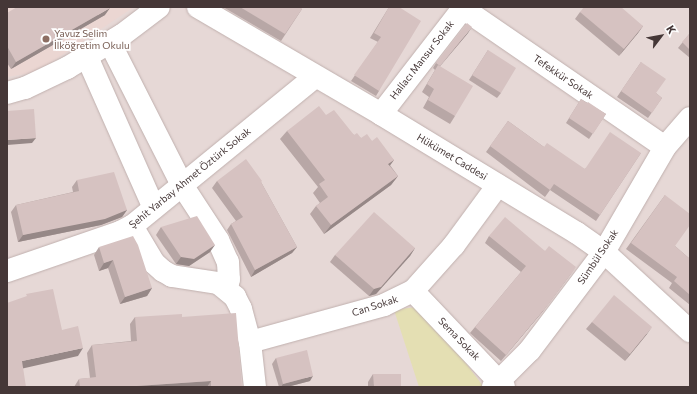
<!DOCTYPE html>
<meta charset="utf-8">
<style>
body{margin:0}
#map{position:relative;width:697px;height:394px;overflow:hidden;background:#f3e9e7;font-family:Commissioner,sans-serif}
div>[style]{position:absolute}
[style*='--x']{left:calc(var(--x)*1px);top:calc(var(--y)*1px);width:calc(var(--w)*1px);rotate:calc(var(--a)*1deg)}
.residential>*{inset:0;background:#e6d8d6}
.education>*{inset:0;background:#ebd6d2}
.green>*{inset:0;background:#e4dfb3}
.roads{filter:drop-shadow(0 0 1px #c0b0ae) drop-shadow(0 0 1px #c0b0ae)}
.minor>*{height:22px;margin:-11px;padding:0 11px;transform-origin:11px;border-radius:11px;background:#fff}
.wall>*{inset:0;background:#b8a7a6}
.shaded-wall>*{inset:0;background:#968887}
.building>*{inset:0;background:#d6c2c1}
.dots>*{width:11px;height:11px;translate:-50% -50%;box-sizing:border-box;border:2px solid #fff;border-radius:50%}
span{translate:-50% -50%;white-space:nowrap;text-align:center;line-height:1.15;-webkit-text-stroke:3.5px #fff;paint-order:stroke}
.education-label{font-size:10px;color:#785e54}
.left{translate:0 -50%;text-align:left}
.street-label{font-size:10px;color:#453737}
.frame{position:absolute;inset:0;border:8px solid #453737;pointer-events:none}
.north{position:absolute;left:641px;top:16px;width:40px;height:40px;-webkit-text-stroke:3px #fff;paint-order:stroke;rotate:58deg;font-size:11px;font-weight:700;line-height:16px;text-align:center;color:#453737}
.north::after{content:'';display:block;margin:auto;width:14px;height:18px;background:#453737;clip-path:polygon(50% 0,100% 100%,50% 72%,0 100%)}
</style>
<div id="map">
<div class="residential">
<div style="clip-path:polygon(7px 7px,690px 7px,690px 387px,7px 387px)"></div>
</div>
<div class="education">
<div style="clip-path:polygon(7px 7px,134px 7px,37px 72px,7px 77px)"></div>
</div>
<div class="green">
<div style="clip-path:polygon(423px 306px,483px 386px,419px 387px,394px 310px)"></div>
</div>
<div class="roads">
<div class="minor">
<div style="--x:198;--y:7;--w:212;--a:30.3"></div>
<div style="--x:381;--y:114;--w:229;--a:31.3"></div>
<div style="--x:577;--y:233;--w:33;--a:35"></div>
<div style="--x:604;--y:252;--w:117;--a:42.6"></div>
<div style="--x:461;--y:7;--w:247;--a:34.5"></div>
<div style="--x:110;--y:43;--w:159;--a:63.1"></div>
<div style="--x:182;--y:185;--w:66;--a:56.8"></div>
<div style="--x:218;--y:240;--w:24;--a:66"></div>
<div style="--x:228;--y:262;--w:17;--a:87"></div>
<div style="--x:229;--y:279;--w:9;--a:103"></div>
<div style="--x:87;--y:57;--w:165;--a:66.1"></div>
<div style="--x:7;--y:93;--w:19;--a:-16"></div>
<div style="--x:25;--y:88;--w:47;--a:-25.5"></div>
<div style="--x:67;--y:68;--w:64;--a:-31"></div>
<div style="--x:122;--y:35;--w:46;--a:-37.1"></div>
<div style="--x:381;--y:114;--w:135;--a:-52.2"></div>
<div style="--x:132;--y:226;--w:43;--a:59.3"></div>
<div style="--x:154;--y:263;--w:12;--a:42"></div>
<div style="--x:163;--y:271;--w:10;--a:29"></div>
<div style="--x:172;--y:276;--w:47;--a:8.7"></div>
<div style="--x:218;--y:283;--w:22;--a:39"></div>
<div style="--x:235;--y:297;--w:13;--a:63"></div>
<div style="--x:241;--y:309;--w:34;--a:75"></div>
<div style="--x:250;--y:342;--w:45;--a:83.7"></div>
<div style="--x:7;--y:271;--w:120;--a:-19"></div>
<div style="--x:120;--y:232;--w:13;--a:-27"></div>
<div style="--x:132;--y:226;--w:236;--a:-39.2"></div>
<div style="--x:413;--y:291;--w:132;--a:46.5"></div>
<div style="--x:250;--y:342;--w:139;--a:-15.4"></div>
<div style="--x:384;--y:305;--w:32;--a:-26"></div>
<div style="--x:413;--y:291;--w:62;--a:-48.3"></div>
<div style="--x:454;--y:245;--w:74;--a:-53.7"></div>
<div style="--x:493;--y:387;--w:52;--a:-45"></div>
<div style="--x:530;--y:350;--w:123;--a:-52.9"></div>
<div style="--x:604;--y:252;--w:121;--a:-59.8"></div>
<div style="--x:665;--y:147;--w:38;--a:-49"></div>
</div>
</div>
<div class="wall">
<div style="clip-path:polygon(223px 7px,299px 7px,302px 9px,281px 41px)"></div>
<div style="clip-path:polygon(389px 7px,399px 7px,379px 91px,376px 96px,351px 81px,378px 42px,370px 38px)"></div>
<div style="clip-path:polygon(580px 12px,643px 26px,638px 33px,619px 56px,575px 19px)"></div>
<div style="clip-path:polygon(7px 13px,105px 15px,11px 69px,7px 63px)"></div>
<div style="clip-path:polygon(468px 33px,440px 66px,455px 116px,450px 124px,423px 108px,429px 97px,422px 92px,435px 70px,433px 68px,436px 63px)"></div>
<div style="clip-path:polygon(690px 33px,690px 58px,678px 48px)"></div>
<div style="clip-path:polygon(488px 50px,501px 93px,497px 98px,469px 80px)"></div>
<div style="clip-path:polygon(641px 62px,656px 93px,662px 98px,648px 118px,617px 97px)"></div>
<div style="clip-path:polygon(581px 99px,606px 114px,589px 139px,566px 123px)"></div>
<div style="clip-path:polygon(326px 115px,354px 135px,361px 138px,372px 141px,394px 160px,390px 165px,398px 176px,391px 185px,324px 234px,310px 214px,316px 206px,320px 203px,313px 193px,318px 187px,280px 139px,287px 131px)"></div>
<div style="clip-path:polygon(508px 121px,544px 147px,584px 169px,641px 153px,596px 221px,550px 190px,545px 197px,486px 152px)"></div>
<div style="clip-path:polygon(77px 180px,127px 210px,122px 217px,101px 225px,18px 242px,11px 212px,16px 205px,73px 192px,72px 187px)"></div>
<div style="clip-path:polygon(217px 181px,261px 182px,297px 247px,292px 253px,251px 277px,227px 230px,231px 224px,236px 221px,212px 188px)"></div>
<div style="clip-path:polygon(665px 195px,675px 246px,690px 259px,690px 305px,669px 288px,672px 283px,626px 249px)"></div>
<div style="clip-path:polygon(161px 227px,210px 252px,189px 266px,176px 264px,156px 235px)"></div>
<div style="clip-path:polygon(489px 236px,545px 251px,543px 311px,501px 361px,470px 333px,475px 327px,521px 272px,485px 243px)"></div>
<div style="clip-path:polygon(99px 247px,152px 288px,147px 296px,120px 304px,108px 268px,99px 271px,94px 255px)"></div>
<div style="clip-path:polygon(415px 248px,410px 256px,376px 294px,369px 296px,330px 262px,335px 255px)"></div>
<div style="clip-path:polygon(135px 317px,182px 317px,242px 387px,74px 387px,79px 379px,90px 378px,87px 353px,92px 345px,131px 341px,130px 324px)"></div>
<div style="clip-path:polygon(592px 322px,647px 334px,625px 361px,586px 329px)"></div>
<div style="clip-path:polygon(276px 358px,310px 381px,287px 387px,279px 387px,272px 364px)"></div>
<div style="clip-path:polygon(373px 374px,401px 387px,368px 387px,368px 382px)"></div>
</div>
<div class="shaded-wall">
<div style="clip-path:polygon(110px 8px,105px 15px,11px 69px,16px 62px)"></div>
<div style="clip-path:polygon(643px 26px,638px 33px,619px 56px,624px 49px)"></div>
<div style="clip-path:polygon(472px 27px,468px 33px,436px 71px,440px 66px)"></div>
<div style="clip-path:polygon(36px 138px,32px 143px,7px 145px,7px 140px)"></div>
<div style="clip-path:polygon(394px 160px,388px 168px,388px 164px)"></div>
<div style="clip-path:polygon(398px 176px,391px 185px,324px 234px,331px 225px)"></div>
<div style="clip-path:polygon(127px 210px,122px 217px,101px 225px,18px 242px,23px 235px)"></div>
<div style="clip-path:polygon(215px 245px,210px 252px,189px 266px,176px 264px,181px 257px)"></div>
<div style="clip-path:polygon(297px 247px,292px 253px,251px 277px,255px 270px)"></div>
<div style="clip-path:polygon(415px 248px,410px 256px,376px 294px,369px 296px,374px 289px)"></div>
<div style="clip-path:polygon(113px 260px,108px 268px,99px 271px,104px 263px)"></div>
<div style="clip-path:polygon(576px 267px,543px 311px,501px 361px,506px 355px)"></div>
<div style="clip-path:polygon(152px 288px,147px 296px,120px 304px,125px 297px)"></div>
<div style="clip-path:polygon(652px 327px,647px 334px,625px 361px,630px 354px)"></div>
<div style="clip-path:polygon(83px 348px,78px 356px,16px 370px,22px 361px)"></div>
<div style="clip-path:polygon(313px 376px,310px 381px,287px 387px,281px 387px,283px 384px)"></div>
<div style="clip-path:polygon(211px 381px,207px 387px,122px 387px)"></div>
</div>
<div class="building">
<div style="clip-path:polygon(17px 7px,110px 7px,110px 8px,16px 62px,7px 46px,7px 13px)"></div>
<div style="clip-path:polygon(240px 7px,299px 7px,302px 9px,285px 34px)"></div>
<div style="clip-path:polygon(389px 7px,399px 7px,421px 21px,379px 91px,354px 75px,381px 37px,374px 33px)"></div>
<div style="clip-path:polygon(584px 7px,621px 7px,643px 26px,624px 49px,580px 12px)"></div>
<div style="clip-path:polygon(467px 23px,472px 27px,440px 66px,436px 63px)"></div>
<div style="clip-path:polygon(690px 33px,690px 50px,682px 42px)"></div>
<div style="clip-path:polygon(488px 50px,516px 68px,501px 93px,472px 75px)"></div>
<div style="clip-path:polygon(641px 62px,666px 79px,656px 93px,662px 98px,652px 113px,621px 91px)"></div>
<div style="clip-path:polygon(438px 65px,473px 86px,455px 116px,428px 100px,434px 89px,427px 84px)"></div>
<div style="clip-path:polygon(581px 99px,587px 103px,588px 102px,606px 114px,593px 134px,569px 118px)"></div>
<div style="clip-path:polygon(319px 106px,326px 115px,334px 110px,354px 135px,357px 133px,361px 138px,367px 134px,372px 141px,377px 137px,394px 160px,388px 164px,398px 176px,331px 225px,316px 206px,328px 197px,319px 184px,325px 180px,287px 131px)"></div>
<div style="clip-path:polygon(34px 109px,36px 138px,7px 140px,7px 111px)"></div>
<div style="clip-path:polygon(508px 121px,544px 147px,547px 143px,585px 169px,610px 132px,641px 153px,600px 215px,554px 184px,550px 190px,490px 146px)"></div>
<div style="clip-path:polygon(246px 159px,262px 181px,261px 182px,297px 247px,255px 270px,231px 224px,243px 217px,217px 181px)"></div>
<div style="clip-path:polygon(114px 172px,127px 210px,105px 219px,23px 235px,16px 205px,79px 191px,77px 180px)"></div>
<div style="clip-path:polygon(665px 195px,690px 214px,690px 225px,675px 246px,690px 259px,690px 295px,674px 281px,677px 277px,631px 243px)"></div>
<div style="clip-path:polygon(374px 212px,415px 248px,381px 287px,374px 289px,335px 255px)"></div>
<div style="clip-path:polygon(197px 216px,215px 245px,194px 259px,181px 257px,161px 227px)"></div>
<div style="clip-path:polygon(505px 217px,545px 251px,549px 246px,576px 267px,548px 305px,506px 355px,475px 327px,526px 266px,489px 236px)"></div>
<div style="clip-path:polygon(133px 236px,138px 245px,152px 288px,125px 297px,113px 260px,104px 263px,99px 247px)"></div>
<div style="clip-path:polygon(53px 289px,62px 330px,78px 326px,83px 348px,22px 361px,26px 387px,7px 387px,7px 303px,27px 296px,26px 294px)"></div>
<div style="clip-path:polygon(614px 295px,652px 327px,630px 354px,592px 322px)"></div>
<div style="clip-path:polygon(236px 313px,242px 387px,211px 387px,211px 381px,122px 387px,80px 387px,79px 379px,96px 377px,92px 345px,137px 341px,135px 317px,182px 314px,182px 317px)"></div>
<div style="clip-path:polygon(307px 350px,313px 376px,283px 384px,276px 358px)"></div>
<div style="clip-path:polygon(373px 374px,401px 374px,401px 387px,374px 387px)"></div>
</div>
<div class="dots">
<div style="left:46px;top:39px;background:#8d6e63"></div>
</div>
<div class="education-label">
<span class="left" style="left:54px;top:39px">Yavuz Selim<br>İlköğretim Okulu</span>
</div>
<div class="street-label">
<span style="left:422px;top:60px;rotate:-52deg">Hallacı Mansur Sokak</span>
<span style="left:563px;top:77px;rotate:34deg">Tefekkür Sokak</span>
<span style="left:452px;top:157px;rotate:31deg">Hükümet Caddesi</span>
<span style="left:190px;top:178px;rotate:-39deg">Şehit Yarbay Ahmet Öztürk Sokak</span>
<span style="left:598px;top:257px;rotate:-56deg">Sümbül Sokak</span>
<span style="left:375px;top:306px;rotate:-18deg">Can Sokak</span>
<span style="left:459px;top:339px;rotate:46deg">Sema Sokak</span>
</div>
<div class="frame"></div>
<div class="north">K</div>
</div>
